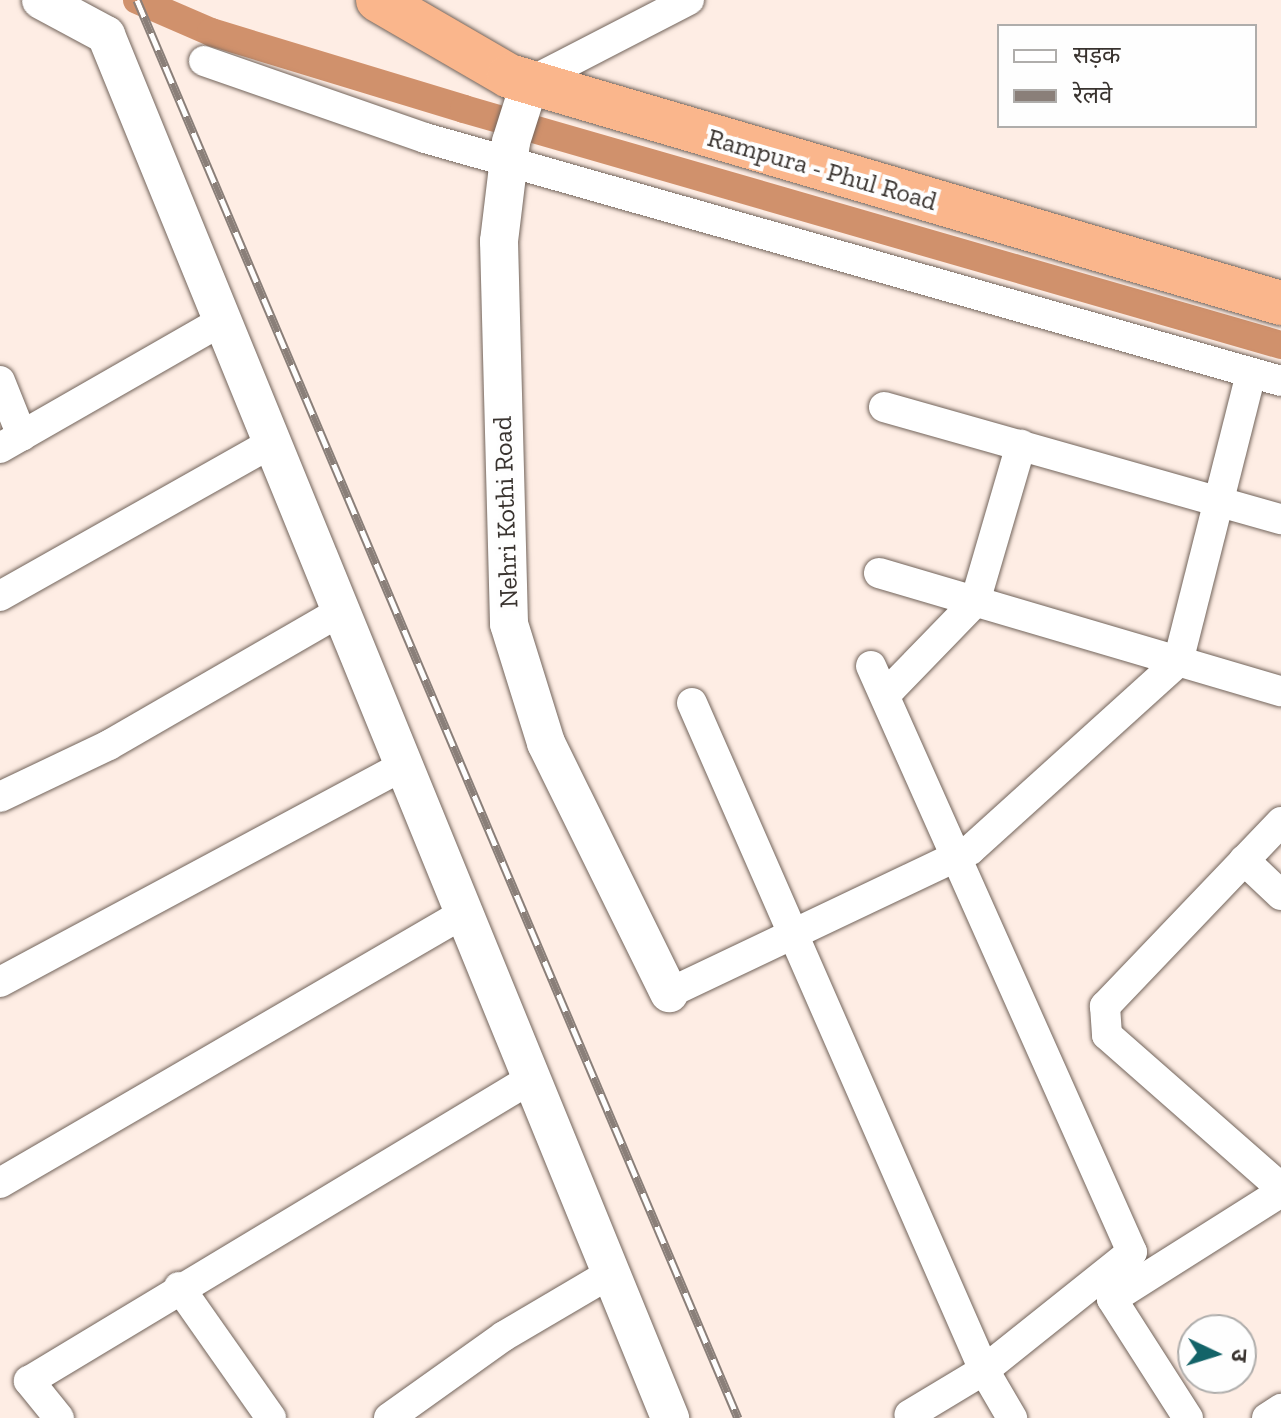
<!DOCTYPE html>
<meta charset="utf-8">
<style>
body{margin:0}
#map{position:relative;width:1281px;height:1418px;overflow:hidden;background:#feede4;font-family:"Zilla Slab","Noto Sans Devanagari",serif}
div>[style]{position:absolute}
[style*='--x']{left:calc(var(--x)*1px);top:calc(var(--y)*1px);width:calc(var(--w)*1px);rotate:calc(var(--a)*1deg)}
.canal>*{height:28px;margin:-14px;padding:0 14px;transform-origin:14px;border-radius:14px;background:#d0916c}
.roads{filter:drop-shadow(0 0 2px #72645b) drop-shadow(0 0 2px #72645b)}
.minor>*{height:30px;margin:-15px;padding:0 15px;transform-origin:15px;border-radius:15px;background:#fff}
.tertiary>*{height:38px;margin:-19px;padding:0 19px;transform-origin:19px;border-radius:19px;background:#fff}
.trunk>*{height:44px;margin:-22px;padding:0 22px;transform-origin:22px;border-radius:22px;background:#fab68c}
.rail>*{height:9px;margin-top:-4.5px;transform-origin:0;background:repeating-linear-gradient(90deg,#fefefe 0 18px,#8a7f79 0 36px);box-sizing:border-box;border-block:2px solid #8a7f79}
span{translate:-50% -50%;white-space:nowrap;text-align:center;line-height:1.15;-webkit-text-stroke:8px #fefefe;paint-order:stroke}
.street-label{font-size:26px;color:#39332f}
.legend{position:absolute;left:997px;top:24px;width:260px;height:104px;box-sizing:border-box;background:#fefefe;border:2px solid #afadab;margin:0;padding:10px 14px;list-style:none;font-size:24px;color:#39332f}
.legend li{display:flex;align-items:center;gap:16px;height:40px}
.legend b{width:40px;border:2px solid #afadab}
.north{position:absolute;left:1177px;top:1314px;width:80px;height:80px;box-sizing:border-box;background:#fefefe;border:2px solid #afadab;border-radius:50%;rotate:94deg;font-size:22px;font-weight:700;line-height:32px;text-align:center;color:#39332f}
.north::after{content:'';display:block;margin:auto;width:28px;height:36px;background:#136368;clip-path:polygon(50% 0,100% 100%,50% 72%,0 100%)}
</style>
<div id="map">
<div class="canal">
<div style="--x:137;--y:0;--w:81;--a:23.4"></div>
<div style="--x:211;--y:32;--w:264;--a:16.9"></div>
<div style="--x:464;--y:109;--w:850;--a:16.11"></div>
</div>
<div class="roads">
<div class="minor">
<div style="--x:204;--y:61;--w:234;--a:19.2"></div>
<div style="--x:425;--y:138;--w:890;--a:15.85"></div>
<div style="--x:530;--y:82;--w:179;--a:-27.3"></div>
<div style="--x:0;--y:381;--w:59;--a:68.2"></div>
<div style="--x:884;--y:407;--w:412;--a:15.8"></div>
<div style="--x:0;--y:448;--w:256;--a:-29.8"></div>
<div style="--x:879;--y:573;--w:419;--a:16.4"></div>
<div style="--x:0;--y:596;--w:312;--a:-29.4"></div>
<div style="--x:871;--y:666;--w:641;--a:65.99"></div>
<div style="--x:1132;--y:1252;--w:189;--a:141.4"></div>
<div style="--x:984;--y:1370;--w:87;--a:149"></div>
<div style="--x:885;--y:695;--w:129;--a:-45.9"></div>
<div style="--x:975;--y:602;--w:164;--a:-73.7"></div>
<div style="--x:692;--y:703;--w:728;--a:66.36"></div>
<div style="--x:984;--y:1370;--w:56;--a:59.7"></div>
<div style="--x:0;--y:797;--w:121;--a:-25.5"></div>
<div style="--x:109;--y:745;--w:268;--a:-30"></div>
<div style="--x:1281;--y:822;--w:255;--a:133.7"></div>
<div style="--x:1105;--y:1006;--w:29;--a:86"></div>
<div style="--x:1107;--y:1035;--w:232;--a:41.3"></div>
<div style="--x:1244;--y:860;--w:51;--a:43.4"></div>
<div style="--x:0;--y:982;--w:459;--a:-28.2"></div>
<div style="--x:669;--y:993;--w:333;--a:-25.4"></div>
<div style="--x:970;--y:850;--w:280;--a:-42.1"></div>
<div style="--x:1178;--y:662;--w:298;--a:-75.8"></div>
<div style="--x:0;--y:1183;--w:537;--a:-30.19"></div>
<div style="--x:179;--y:1287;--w:160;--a:54.9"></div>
<div style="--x:59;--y:1418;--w:48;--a:-129"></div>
<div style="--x:29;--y:1381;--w:587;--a:-31.06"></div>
<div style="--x:389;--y:1418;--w:141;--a:-35.5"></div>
<div style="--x:504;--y:1336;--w:124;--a:-30.5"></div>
<div style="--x:1188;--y:1418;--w:141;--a:-122.6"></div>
<div style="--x:1112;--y:1299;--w:200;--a:-32.3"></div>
<div style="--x:1267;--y:1418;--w:17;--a:-33"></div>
</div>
<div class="tertiary">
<div style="--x:41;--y:0;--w:74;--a:28.3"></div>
<div style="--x:106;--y:35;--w:1494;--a:67.81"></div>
<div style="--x:530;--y:82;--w:63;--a:107.6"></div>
<div style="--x:511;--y:142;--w:100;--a:96.9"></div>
<div style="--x:499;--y:241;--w:383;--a:88.5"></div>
<div style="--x:509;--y:624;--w:125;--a:72.7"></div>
<div style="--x:546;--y:743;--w:279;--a:63.8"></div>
</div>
<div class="trunk">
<div style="--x:378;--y:0;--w:151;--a:30.1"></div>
<div style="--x:509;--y:76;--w:805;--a:16.39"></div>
</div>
</div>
<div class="rail">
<div style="--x:137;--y:0;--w:1540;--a:67.03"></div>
</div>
<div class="street-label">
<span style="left:822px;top:170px;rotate:16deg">Rampura - Phul Road</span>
<span style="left:506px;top:512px;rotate:-92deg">Nehri Kothi Road</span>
</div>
<ul class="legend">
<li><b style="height:10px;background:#fff"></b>सड़क</li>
<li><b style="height:10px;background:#8a7f79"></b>रेलवे</li>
</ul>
<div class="north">उ</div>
</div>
